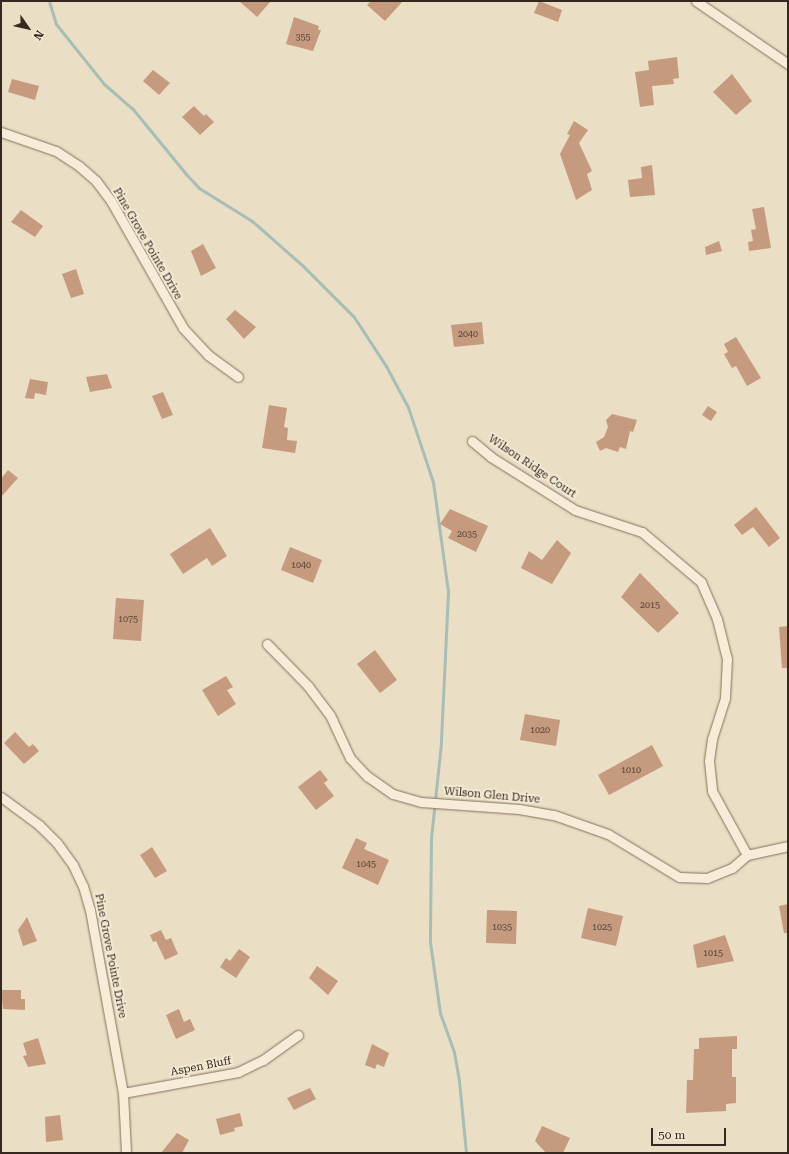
<!DOCTYPE html>
<style>
body{margin:0}
#map{position:relative;width:789px;height:1154px;overflow:hidden;background:#eadec4;font-family:"Roboto Serif",serif}
div>[style]{position:absolute}
[style*='--x']{left:calc(var(--x)*1px);top:calc(var(--y)*1px);width:calc(var(--w)*1px);rotate:calc(var(--a)*1deg)}
.stream>*{height:3px;margin:-1.5px;padding:0 1.5px;transform-origin:1.5px;border-radius:1.5px;background:#a6beb6}
.building>*{inset:0;background:#c59a7e}
.roads{filter:drop-shadow(0 0 1px #83715c) drop-shadow(0 0 1px #83715c)}
.street>*{height:9px;margin:-4.5px;padding:0 4.5px;transform-origin:4.5px;border-radius:4.5px;background:#f6ecd7}
span{translate:-50% -50%;white-space:nowrap;text-align:center;line-height:1.15;-webkit-text-stroke:4px #f2e9d3;paint-order:stroke}
.number-label{font-size:9px;color:#594537}
.number-label span{-webkit-text-stroke-width:0}
.street-label{font-size:11px;color:#35291f}
.frame{position:absolute;inset:0;border:2px solid #35291f;pointer-events:none}
.north{position:absolute;left:8px;top:8px;width:40px;height:40px;-webkit-text-stroke:3px #f2e9d3;paint-order:stroke;rotate:124deg;font-size:11px;font-weight:700;line-height:16px;text-align:center;color:#35291f}
.north::after{content:'';display:block;margin:auto;width:14px;height:18px;background:#35291f;clip-path:polygon(50% 0,100% 100%,50% 72%,0 100%)}
.scale{position:absolute;left:651px;top:1128px;width:75px;height:18px;box-sizing:border-box;border:2px solid #35291f;border-top:0;padding-left:5px;font-size:12px;line-height:14px;white-space:nowrap;color:#35291f;-webkit-text-stroke:3px #f2e9d3;paint-order:stroke}
</style>
<div id="map">
<div class="stream">
<div style="--x:49;--y:1;--w:24;--a:73"></div>
<div style="--x:56;--y:24;--w:77;--a:51.3"></div>
<div style="--x:104;--y:84;--w:37;--a:41"></div>
<div style="--x:132;--y:108;--w:85;--a:50.7"></div>
<div style="--x:186;--y:174;--w:19;--a:47"></div>
<div style="--x:199;--y:188;--w:62;--a:31.9"></div>
<div style="--x:252;--y:221;--w:68;--a:41.4"></div>
<div style="--x:303;--y:266;--w:72;--a:45"></div>
<div style="--x:354;--y:317;--w:59;--a:56.9"></div>
<div style="--x:386;--y:366;--w:47;--a:61.8"></div>
<div style="--x:408;--y:407;--w:79;--a:71.6"></div>
<div style="--x:433;--y:482;--w:111;--a:82.2"></div>
<div style="--x:448;--y:592;--w:151;--a:92.7"></div>
<div style="--x:441;--y:743;--w:96;--a:96"></div>
<div style="--x:431;--y:838;--w:104;--a:90.6"></div>
<div style="--x:430;--y:942;--w:72;--a:82"></div>
<div style="--x:440;--y:1013;--w:41;--a:70.3"></div>
<div style="--x:454;--y:1052;--w:29;--a:80"></div>
<div style="--x:459;--y:1081;--w:72;--a:84.4"></div>
</div>
<div class="building">
<div style="clip-path:polygon(239px 1px,271px 1px,257px 17px)"></div>
<div style="clip-path:polygon(371px 1px,403px 1px,385px 21px,367px 5px)"></div>
<div style="clip-path:polygon(539px 1px,562px 10px,558px 22px,534px 13px)"></div>
<div style="clip-path:polygon(294px 17px,319px 26px,318px 30px,321px 30px,313px 51px,286px 44px)"></div>
<div style="clip-path:polygon(677px 57px,679px 78px,673px 79px,674px 84px,652px 86px,654px 105px,640px 107px,635px 72px,649px 70px,648px 61px)"></div>
<div style="clip-path:polygon(153px 70px,170px 83px,159px 95px,143px 81px)"></div>
<div style="clip-path:polygon(732px 74px,752px 101px,736px 115px,713px 92px)"></div>
<div style="clip-path:polygon(12px 79px,39px 86px,35px 100px,8px 92px)"></div>
<div style="clip-path:polygon(194px 106px,204px 116px,206px 114px,214px 122px,200px 135px,182px 117px)"></div>
<div style="clip-path:polygon(574px 121px,588px 130px,579px 143px,592px 171px,587px 174px,592px 190px,576px 200px,560px 154px,570px 135px,567px 134px)"></div>
<div style="clip-path:polygon(652px 165px,655px 195px,630px 197px,628px 180px,642px 178px,641px 167px)"></div>
<div style="clip-path:polygon(764px 207px,771px 248px,749px 251px,748px 242px,753px 241px,751px 230px,756px 229px,752px 209px)"></div>
<div style="clip-path:polygon(21px 210px,43px 226px,35px 237px,11px 222px)"></div>
<div style="clip-path:polygon(719px 241px,722px 251px,706px 255px,705px 247px)"></div>
<div style="clip-path:polygon(203px 244px,216px 268px,201px 276px,191px 251px)"></div>
<div style="clip-path:polygon(76px 269px,84px 294px,71px 298px,62px 274px)"></div>
<div style="clip-path:polygon(235px 310px,256px 327px,244px 339px,226px 319px)"></div>
<div style="clip-path:polygon(482px 322px,484px 344px,454px 347px,451px 325px)"></div>
<div style="clip-path:polygon(736px 337px,761px 378px,747px 386px,736px 366px,732px 368px,724px 354px,728px 352px,724px 344px)"></div>
<div style="clip-path:polygon(107px 374px,112px 388px,90px 392px,86px 377px)"></div>
<div style="clip-path:polygon(30px 379px,48px 382px,46px 395px,35px 393px,34px 399px,25px 398px)"></div>
<div style="clip-path:polygon(163px 392px,173px 415px,162px 419px,152px 396px)"></div>
<div style="clip-path:polygon(269px 405px,287px 408px,284px 427px,288px 428px,287px 440px,297px 441px,295px 453px,262px 448px)"></div>
<div style="clip-path:polygon(708px 406px,717px 412px,711px 421px,702px 415px)"></div>
<div style="clip-path:polygon(612px 414px,637px 420px,633px 432px,630px 431px,626px 449px,620px 447px,618px 452px,606px 448px,600px 451px,596px 442px,604px 437px,608px 427px,606px 420px)"></div>
<div style="clip-path:polygon(8px 470px,18px 478px,1px 497px,1px 479px)"></div>
<div style="clip-path:polygon(756px 507px,780px 538px,769px 547px,753px 527px,742px 535px,734px 525px)"></div>
<div style="clip-path:polygon(450px 509px,488px 526px,476px 552px,448px 538px,452px 531px,440px 524px)"></div>
<div style="clip-path:polygon(210px 528px,227px 556px,212px 566px,207px 558px,183px 574px,170px 554px)"></div>
<div style="clip-path:polygon(557px 540px,571px 553px,552px 584px,521px 568px,529px 551px,542px 560px)"></div>
<div style="clip-path:polygon(290px 547px,322px 560px,313px 583px,281px 570px)"></div>
<div style="clip-path:polygon(640px 573px,679px 613px,658px 633px,621px 597px)"></div>
<div style="clip-path:polygon(116px 598px,144px 600px,141px 641px,113px 639px)"></div>
<div style="clip-path:polygon(788px 626px,788px 668px,782px 668px,779px 627px)"></div>
<div style="clip-path:polygon(375px 650px,397px 680px,380px 693px,357px 664px)"></div>
<div style="clip-path:polygon(226px 676px,233px 687px,227px 690px,236px 704px,218px 716px,202px 690px)"></div>
<div style="clip-path:polygon(525px 714px,560px 720px,556px 746px,520px 740px)"></div>
<div style="clip-path:polygon(15px 732px,29px 747px,33px 744px,39px 751px,24px 764px,4px 743px)"></div>
<div style="clip-path:polygon(652px 745px,663px 766px,609px 795px,598px 775px)"></div>
<div style="clip-path:polygon(320px 770px,328px 780px,324px 783px,334px 796px,316px 810px,298px 787px)"></div>
<div style="clip-path:polygon(356px 838px,367px 843px,364px 849px,389px 860px,378px 885px,342px 868px)"></div>
<div style="clip-path:polygon(152px 847px,167px 871px,155px 878px,140px 855px)"></div>
<div style="clip-path:polygon(788px 904px,788px 933px,784px 933px,779px 906px)"></div>
<div style="clip-path:polygon(588px 908px,623px 916px,616px 946px,581px 938px)"></div>
<div style="clip-path:polygon(487px 910px,517px 911px,516px 944px,486px 943px)"></div>
<div style="clip-path:polygon(27px 917px,37px 941px,23px 946px,18px 930px)"></div>
<div style="clip-path:polygon(161px 930px,166px 940px,171px 938px,178px 954px,165px 960px,156px 941px,153px 942px,150px 935px)"></div>
<div style="clip-path:polygon(725px 935px,734px 961px,697px 968px,693px 945px)"></div>
<div style="clip-path:polygon(239px 949px,250px 957px,236px 978px,220px 967px,226px 958px,230px 961px)"></div>
<div style="clip-path:polygon(317px 966px,338px 981px,328px 995px,309px 978px)"></div>
<div style="clip-path:polygon(1px 990px,21px 990px,21px 999px,25px 999px,25px 1010px,3px 1009px)"></div>
<div style="clip-path:polygon(179px 1009px,184px 1022px,190px 1019px,195px 1030px,176px 1039px,166px 1015px)"></div>
<div style="clip-path:polygon(737px 1036px,737px 1049px,732px 1049px,732px 1077px,736px 1077px,736px 1103px,726px 1104px,726px 1111px,686px 1113px,687px 1080px,693px 1080px,694px 1049px,699px 1049px,699px 1038px)"></div>
<div style="clip-path:polygon(38px 1038px,46px 1064px,28px 1067px,23px 1056px,27px 1055px,23px 1043px)"></div>
<div style="clip-path:polygon(372px 1044px,389px 1053px,384px 1067px,377px 1064px,375px 1069px,365px 1065px)"></div>
<div style="clip-path:polygon(310px 1088px,316px 1099px,294px 1110px,287px 1098px)"></div>
<div style="clip-path:polygon(240px 1113px,243px 1126px,234px 1128px,235px 1131px,220px 1135px,216px 1119px)"></div>
<div style="clip-path:polygon(60px 1115px,63px 1140px,46px 1142px,45px 1117px)"></div>
<div style="clip-path:polygon(542px 1126px,570px 1138px,563px 1153px,546px 1153px,535px 1141px)"></div>
<div style="clip-path:polygon(177px 1133px,189px 1140px,182px 1153px,161px 1153px)"></div>
</div>
<div class="roads">
<div class="street">
<div style="--x:696;--y:1;--w:112;--a:34.4"></div>
<div style="--x:1;--y:132;--w:58;--a:19.1"></div>
<div style="--x:56;--y:151;--w:27;--a:33"></div>
<div style="--x:79;--y:166;--w:23;--a:41"></div>
<div style="--x:96;--y:181;--w:25;--a:53"></div>
<div style="--x:111;--y:201;--w:146;--a:60.4"></div>
<div style="--x:183;--y:328;--w:37;--a:47"></div>
<div style="--x:208;--y:355;--w:37;--a:36"></div>
<div style="--x:472;--y:441;--w:25;--a:40"></div>
<div style="--x:491;--y:457;--w:99;--a:32.2"></div>
<div style="--x:575;--y:510;--w:71;--a:18.2"></div>
<div style="--x:642;--y:532;--w:77;--a:40.3"></div>
<div style="--x:701;--y:582;--w:40;--a:66.6"></div>
<div style="--x:717;--y:619;--w:41;--a:76"></div>
<div style="--x:727;--y:659;--w:39;--a:93"></div>
<div style="--x:725;--y:698;--w:43;--a:107.6"></div>
<div style="--x:712;--y:739;--w:22;--a:98"></div>
<div style="--x:709;--y:761;--w:30;--a:84"></div>
<div style="--x:712;--y:791;--w:73;--a:61.3"></div>
<div style="--x:267;--y:644;--w:59;--a:45.7"></div>
<div style="--x:308;--y:686;--w:36;--a:53"></div>
<div style="--x:330;--y:715;--w:47;--a:65.1"></div>
<div style="--x:350;--y:758;--w:25;--a:47"></div>
<div style="--x:367;--y:776;--w:32;--a:35"></div>
<div style="--x:393;--y:794;--w:29;--a:16"></div>
<div style="--x:421;--y:802;--w:98;--a:4.1"></div>
<div style="--x:519;--y:809;--w:36;--a:10"></div>
<div style="--x:554;--y:815;--w:57;--a:19.4"></div>
<div style="--x:608;--y:834;--w:83;--a:31.2"></div>
<div style="--x:679;--y:877;--w:28;--a:2"></div>
<div style="--x:707;--y:878;--w:27;--a:-22"></div>
<div style="--x:732;--y:868;--w:20;--a:-41"></div>
<div style="--x:747;--y:855;--w:42;--a:-12.4"></div>
<div style="--x:1;--y:797;--w:47;--a:36.4"></div>
<div style="--x:39;--y:825;--w:25;--a:45"></div>
<div style="--x:57;--y:843;--w:27;--a:54"></div>
<div style="--x:73;--y:865;--w:23;--a:65"></div>
<div style="--x:83;--y:886;--w:25;--a:74"></div>
<div style="--x:90;--y:910;--w:186;--a:79.8"></div>
<div style="--x:123;--y:1093;--w:60;--a:87.1"></div>
<div style="--x:123;--y:1093;--w:117;--a:-10.3"></div>
<div style="--x:238;--y:1072;--w:28;--a:-26"></div>
<div style="--x:263;--y:1060;--w:43;--a:-35.5"></div>
</div>
</div>
<div class="number-label">
<span style="left:303px;top:37px">355</span>
<span style="left:468px;top:334px">2040</span>
<span style="left:467px;top:534px">2035</span>
<span style="left:301px;top:565px">1040</span>
<span style="left:650px;top:605px">2015</span>
<span style="left:128px;top:619px">1075</span>
<span style="left:540px;top:730px">1020</span>
<span style="left:631px;top:770px">1010</span>
<span style="left:366px;top:864px">1045</span>
<span style="left:502px;top:927px">1035</span>
<span style="left:602px;top:927px">1025</span>
<span style="left:713px;top:953px">1015</span>
</div>
<div class="street-label">
<span style="left:147px;top:244px;rotate:60deg">Pine Grove Pointe Drive</span>
<span style="left:532px;top:467px;rotate:34deg">Wilson Ridge Court</span>
<span style="left:492px;top:796px;rotate:5deg">Wilson Glen Drive</span>
<span style="left:110px;top:956px;rotate:79deg">Pine Grove Pointe Drive</span>
<span style="left:201px;top:1067px;rotate:-11deg">Aspen Bluff</span>
</div>
<div class="frame"></div>
<div class="north">N</div>
<div class="scale">50 m</div>
</div>
